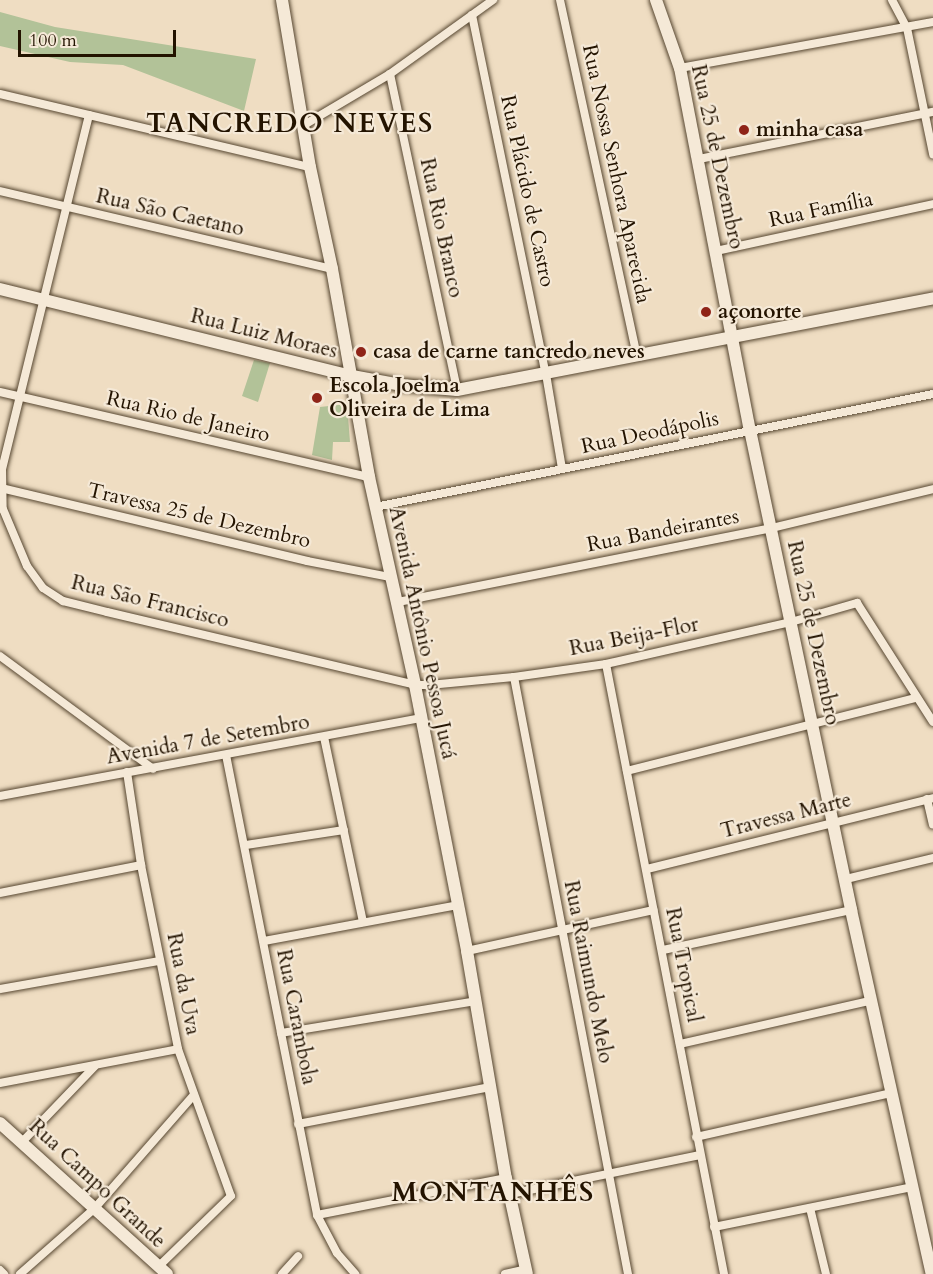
<!DOCTYPE html>
<meta charset="utf-8">
<style>
body{margin:0}
#map{position:relative;width:933px;height:1274px;overflow:hidden;background:#efddc2;font-family:Cardo,serif}
div>[style]{position:absolute}
[style*='--x']{left:calc(var(--x)*1px);top:calc(var(--y)*1px);width:calc(var(--w)*1px);rotate:calc(var(--a)*1deg)}
.green>*{inset:0;background:#b2c298}
.roads{filter:drop-shadow(0 0 2px #564630) drop-shadow(0 0 2px #564630)}
.street>*{height:8px;margin:-4px;padding:0 4px;transform-origin:4px;border-radius:4px;background:#f5e9d7}
.secondary>*{height:12px;margin:-6px;padding:0 6px;transform-origin:6px;border-radius:6px;background:#f5e9d7}
.dots>*{width:16px;height:16px;translate:-50% -50%;box-sizing:border-box;border:3px solid #f5e9d7;border-radius:50%}
span{translate:-50% -50%;white-space:nowrap;text-align:center;line-height:1.15;-webkit-text-stroke:4.5px #f5e9d7;paint-order:stroke}
.poi-label{font-size:21px;color:#231300;font-weight:700}
.left{translate:0 -50%;text-align:left}
.street-label{font-size:21px;color:#231300}
.district-label{font-size:27px;color:#231300;font-weight:700;letter-spacing:1.5px}
.scale{position:absolute;left:18px;top:30px;width:158px;height:27px;box-sizing:border-box;border:3px solid #231300;border-top:0;padding-left:8px;font-size:18px;line-height:21px;white-space:nowrap;color:#231300;-webkit-text-stroke:4px #f5e9d7;paint-order:stroke}
</style>
<div id="map">
<div class="green">
<div style="clip-path:polygon(0 12px,55px 27px,256px 59px,244px 111px,123px 65px,70px 62px,0 46px)"></div>
<div style="clip-path:polygon(254px 360px,270px 363px,258px 402px,242px 396px)"></div>
<div style="clip-path:polygon(347px 404px,350px 442px,333px 442px,332px 460px,312px 455px,320px 407px)"></div>
</div>
<div class="roads">
<div class="street">
<div style="--x:560;--y:0;--w:363;--a:77.8"></div>
<div style="--x:892;--y:0;--w:32;--a:62"></div>
<div style="--x:907;--y:28;--w:129;--a:78.3"></div>
<div style="--x:472;--y:15;--w:367;--a:78.4"></div>
<div style="--x:546;--y:374;--w:96;--a:80.4"></div>
<div style="--x:680;--y:68;--w:257;--a:-10.3"></div>
<div style="--x:390;--y:74;--w:323;--a:78"></div>
<div style="--x:0;--y:94;--w:318;--a:13.3"></div>
<div style="--x:89;--y:115;--w:366;--a:103.8"></div>
<div style="--x:2;--y:470;--w:39;--a:89"></div>
<div style="--x:3;--y:509;--w:62;--a:67.2"></div>
<div style="--x:27;--y:566;--w:27;--a:54"></div>
<div style="--x:43;--y:588;--w:24;--a:33"></div>
<div style="--x:63;--y:601;--w:45;--a:14"></div>
<div style="--x:107;--y:612;--w:317;--a:13.3"></div>
<div style="--x:415;--y:685;--w:14;--a:0"></div>
<div style="--x:429;--y:685;--w:85;--a:-5.4"></div>
<div style="--x:514;--y:677;--w:93;--a:-8"></div>
<div style="--x:606;--y:664;--w:190;--a:-12.8"></div>
<div style="--x:791;--y:622;--w:69;--a:-16.1"></div>
<div style="--x:857;--y:603;--w:141;--a:57.4"></div>
<div style="--x:304;--y:125;--w:100;--a:-30.7"></div>
<div style="--x:390;--y:74;--w:127;--a:-35.7"></div>
<div style="--x:699;--y:159;--w:239;--a:-11.4"></div>
<div style="--x:0;--y:191;--w:341;--a:13.2"></div>
<div style="--x:716;--y:251;--w:222;--a:-12.2"></div>
<div style="--x:0;--y:392;--w:379;--a:13"></div>
<div style="--x:1;--y:488;--w:315;--a:13.4"></div>
<div style="--x:307;--y:561;--w:85;--a:10.9"></div>
<div style="--x:375;--y:507;--w:569;--a:-11.45"></div>
<div style="--x:398;--y:602;--w:381;--a:-11.2"></div>
<div style="--x:772;--y:528;--w:166;--a:-13.6"></div>
<div style="--x:0;--y:656;--w:190;--a:36.4"></div>
<div style="--x:606;--y:664;--w:621;--a:79.05"></div>
<div style="--x:514;--y:677;--w:608;--a:79.19"></div>
<div style="--x:324;--y:737;--w:189;--a:78.1"></div>
<div style="--x:226;--y:755;--w:469;--a:78.8"></div>
<div style="--x:317;--y:1215;--w:43;--a:62.2"></div>
<div style="--x:337;--y:1253;--w:28;--a:49"></div>
<div style="--x:627;--y:771;--w:298;--a:-14.2"></div>
<div style="--x:127;--y:772;--w:94;--a:81.4"></div>
<div style="--x:141;--y:865;--w:188;--a:78.6"></div>
<div style="--x:178;--y:1049;--w:156;--a:70.2"></div>
<div style="--x:231;--y:1196;--w:102;--a:135.8"></div>
<div style="--x:0;--y:796;--w:429;--a:-10.5"></div>
<div style="--x:927;--y:799;--w:26;--a:77"></div>
<div style="--x:246;--y:845;--w:99;--a:-8.7"></div>
<div style="--x:647;--y:869;--w:295;--a:-13.9"></div>
<div style="--x:846;--y:879;--w:89;--a:-13.6"></div>
<div style="--x:0;--y:893;--w:144;--a:-11.2"></div>
<div style="--x:264;--y:941;--w:197;--a:-10.5"></div>
<div style="--x:663;--y:950;--w:192;--a:-12"></div>
<div style="--x:467;--y:951;--w:191;--a:-12.4"></div>
<div style="--x:0;--y:989;--w:161;--a:-10"></div>
<div style="--x:281;--y:1033;--w:198;--a:-9.3"></div>
<div style="--x:680;--y:1044;--w:195;--a:-12.8"></div>
<div style="--x:0;--y:1083;--w:181;--a:-10.8"></div>
<div style="--x:298;--y:1124;--w:197;--a:-10.9"></div>
<div style="--x:696;--y:1137;--w:200;--a:-12.7"></div>
<div style="--x:23;--y:1141;--w:104;--a:-46.2"></div>
<div style="--x:510;--y:1194;--w:194;--a:-11.6"></div>
<div style="--x:810;--y:1208;--w:68;--a:76.4"></div>
<div style="--x:317;--y:1215;--w:193;--a:-11.1"></div>
<div style="--x:714;--y:1227;--w:203;--a:-11.4"></div>
<div style="--x:0;--y:1270;--w:6;--a:45"></div>
<div style="--x:20;--y:1274;--w:98;--a:-41.3"></div>
<div style="--x:94;--y:1209;--w:150;--a:-48.8"></div>
<div style="--x:282;--y:1274;--w:24;--a:-48"></div>
<div style="--x:505;--y:1274;--w:22;--a:-13"></div>
</div>
<div class="secondary">
<div style="--x:282;--y:0;--w:169;--a:80.5"></div>
<div style="--x:310;--y:167;--w:104;--a:77.8"></div>
<div style="--x:332;--y:269;--w:211;--a:79.9"></div>
<div style="--x:369;--y:477;--w:213;--a:77.5"></div>
<div style="--x:415;--y:685;--w:271;--a:78.9"></div>
<div style="--x:467;--y:951;--w:230;--a:80.3"></div>
<div style="--x:506;--y:1178;--w:98;--a:77.7"></div>
<div style="--x:656;--y:0;--w:72;--a:70.6"></div>
<div style="--x:680;--y:68;--w:369;--a:79.1"></div>
<div style="--x:750;--y:430;--w:491;--a:78.1"></div>
<div style="--x:851;--y:910;--w:373;--a:77.5"></div>
<div style="--x:0;--y:289;--w:363;--a:13.9"></div>
<div style="--x:352;--y:376;--w:51;--a:10.2"></div>
<div style="--x:402;--y:385;--w:55;--a:5.2"></div>
<div style="--x:457;--y:390;--w:485;--a:-10.9"></div>
<div style="--x:0;--y:1123;--w:225;--a:42.1"></div>
</div>
</div>
<div class="dots">
<div style="left:744px;top:130px;background:#8f2418"></div>
<div style="left:706px;top:312px;background:#8f2418"></div>
<div style="left:361px;top:352px;background:#8f2418"></div>
<div style="left:317px;top:398px;background:#8f2418"></div>
</div>
<div class="poi-label">
<span class="left" style="left:756px;top:130px">minha casa</span>
<span class="left" style="left:718px;top:312px">açonorte</span>
<span class="left" style="left:373px;top:352px">casa de carne tancredo neves</span>
<span class="left" style="left:329px;top:398px">Escola Joelma<br>Oliveira de Lima</span>
</div>
<div class="street-label">
<span style="left:717px;top:157px;rotate:78deg">Rua 25 de Dezembro</span>
<span style="left:616px;top:174px;rotate:78deg">Rua Nossa Senhora Aparecida</span>
<span style="left:527px;top:191px;rotate:78deg">Rua Plácido de Castro</span>
<span style="left:821px;top:210px;rotate:-12deg">Rua Família</span>
<span style="left:170px;top:213px;rotate:13deg">Rua São Caetano</span>
<span style="left:441px;top:228px;rotate:78deg">Rua Rio Branco</span>
<span style="left:264px;top:334px;rotate:14deg">Rua Luiz Moraes</span>
<span style="left:188px;top:417px;rotate:13deg">Rua Rio de Janeiro</span>
<span style="left:650px;top:433px;rotate:-12deg">Rua Deodápolis</span>
<span style="left:199px;top:516px;rotate:13deg">Travessa 25 de Dezembro</span>
<span style="left:663px;top:531px;rotate:-11deg">Rua Bandeirantes</span>
<span style="left:150px;top:602px;rotate:14deg">Rua São Francisco</span>
<span style="left:422px;top:633px;rotate:78deg">Avenida Antônio Pessoa Jucá</span>
<span style="left:813px;top:633px;rotate:78deg">Rua 25 de Dezembro</span>
<span style="left:634px;top:637px;rotate:-11deg">Rua Beija-Flor</span>
<span style="left:208px;top:740px;rotate:-10deg">Avenida 7 de Setembro</span>
<span style="left:786px;top:816px;rotate:-14deg">Travessa Marte</span>
<span style="left:683px;top:965px;rotate:79deg">Rua Tropical</span>
<span style="left:588px;top:972px;rotate:79deg">Rua Raimundo Melo</span>
<span style="left:183px;top:984px;rotate:79deg">Rua da Uva</span>
<span style="left:296px;top:1017px;rotate:79deg">Rua Carambola</span>
<span style="left:97px;top:1184px;rotate:43deg">Rua Campo Grande</span>
</div>
<div class="district-label">
<span style="left:290px;top:124px">TANCREDO NEVES</span>
<span style="left:493px;top:1193px">MONTANHÊS</span>
</div>
<div class="scale">100 m</div>
</div>
